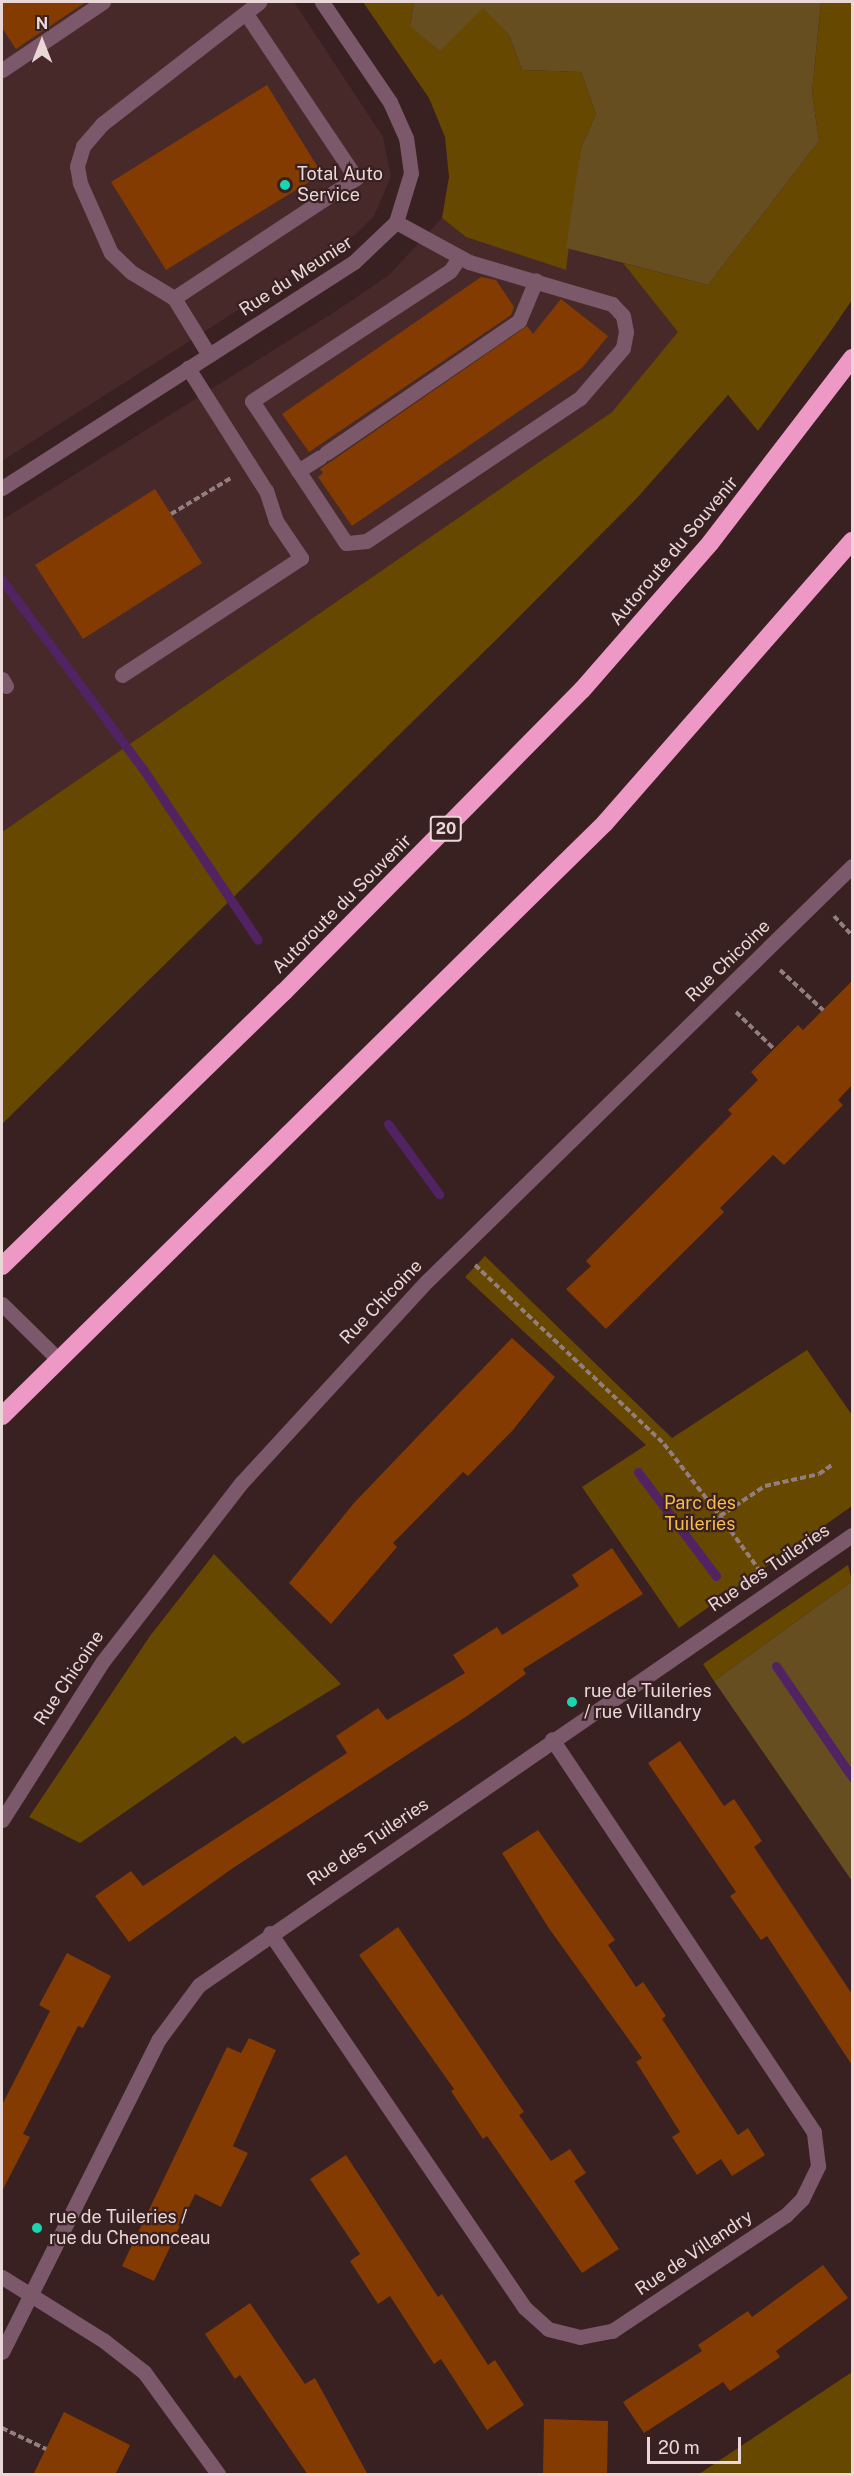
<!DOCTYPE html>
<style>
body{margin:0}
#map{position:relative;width:854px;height:2476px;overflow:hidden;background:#392021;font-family:"Public Sans",sans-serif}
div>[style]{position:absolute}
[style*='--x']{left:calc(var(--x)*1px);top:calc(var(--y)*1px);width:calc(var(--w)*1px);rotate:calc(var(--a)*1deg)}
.built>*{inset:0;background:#47292a}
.green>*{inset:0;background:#674800}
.forest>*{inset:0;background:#664e21}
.stream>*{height:9px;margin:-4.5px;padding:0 4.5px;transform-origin:4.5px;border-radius:4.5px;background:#522363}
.building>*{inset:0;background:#833b02}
.path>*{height:4px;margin-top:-2px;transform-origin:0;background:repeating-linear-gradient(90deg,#937e7e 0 6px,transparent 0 9px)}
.minor>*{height:15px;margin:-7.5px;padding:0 7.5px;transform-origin:7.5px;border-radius:7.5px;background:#7b586a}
.highway>*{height:18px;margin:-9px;padding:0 9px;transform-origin:9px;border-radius:9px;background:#ed98c5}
.dots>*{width:16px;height:16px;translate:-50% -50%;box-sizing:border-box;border:3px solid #392021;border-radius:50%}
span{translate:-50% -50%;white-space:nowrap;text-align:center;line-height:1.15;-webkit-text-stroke:4.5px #392021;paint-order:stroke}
.shield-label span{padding:2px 4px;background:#392021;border:2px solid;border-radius:4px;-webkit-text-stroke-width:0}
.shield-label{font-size:16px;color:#e9d8d7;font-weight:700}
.poi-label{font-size:18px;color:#e9d8d7}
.left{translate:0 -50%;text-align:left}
.street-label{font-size:18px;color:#e9d8d7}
.park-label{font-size:18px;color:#f9be4a}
.frame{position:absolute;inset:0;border:3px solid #e9d8d7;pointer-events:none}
.north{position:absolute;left:12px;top:12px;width:60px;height:60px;-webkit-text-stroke:4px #392021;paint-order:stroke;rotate:0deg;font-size:16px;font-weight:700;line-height:24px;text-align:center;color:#e9d8d7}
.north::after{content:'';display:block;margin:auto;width:21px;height:27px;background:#e9d8d7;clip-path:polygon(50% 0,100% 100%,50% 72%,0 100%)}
.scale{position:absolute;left:647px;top:2437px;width:94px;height:27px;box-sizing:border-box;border:3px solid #e9d8d7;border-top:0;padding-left:8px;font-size:18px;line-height:21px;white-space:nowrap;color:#e9d8d7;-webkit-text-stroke:4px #392021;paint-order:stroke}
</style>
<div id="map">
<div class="built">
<div style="clip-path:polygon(2px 2px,294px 2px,383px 137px,391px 176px,374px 216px,355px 235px,2px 461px)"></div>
<div style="clip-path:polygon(442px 218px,466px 237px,566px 270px,566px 248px,623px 263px,679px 332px,612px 412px,2px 832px,2px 520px,336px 311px,389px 275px)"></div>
</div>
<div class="green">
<div style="clip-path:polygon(363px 2px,414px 2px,410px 26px,483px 7px,509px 35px,522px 70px,581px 72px,596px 114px,581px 148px,566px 270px,466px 237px,442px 218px,449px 177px,445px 137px,429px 98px)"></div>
<div style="clip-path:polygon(821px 2px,852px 2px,852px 300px,828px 335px,758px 431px,728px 395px,637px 498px,502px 634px,2px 1124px,2px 832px,612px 412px,678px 332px,623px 263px,708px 285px,819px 141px,812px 92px)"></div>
<div style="clip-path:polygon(485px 1256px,672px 1438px,807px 1350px,852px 1415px,852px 1506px,679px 1628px,582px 1487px,646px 1445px,465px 1277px)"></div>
<div style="clip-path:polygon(214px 1554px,341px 1684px,243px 1744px,235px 1736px,80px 1843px,29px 1817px,150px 1636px)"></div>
<div style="clip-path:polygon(848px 1565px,852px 1581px,714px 1681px,703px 1664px)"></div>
<div style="clip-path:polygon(852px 2372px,852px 2474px,699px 2474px)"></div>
</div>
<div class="forest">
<div style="clip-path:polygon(414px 2px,821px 2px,812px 92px,819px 141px,708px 285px,566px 248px,581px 148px,596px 114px,581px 72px,522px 70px,509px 35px,483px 8px,440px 51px,410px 26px)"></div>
<div style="clip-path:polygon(852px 1581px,852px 1881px,714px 1681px)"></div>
</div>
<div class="stream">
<div style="--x:2;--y:580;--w:239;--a:53.3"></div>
<div style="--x:145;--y:772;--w:202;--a:56.1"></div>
<div style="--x:388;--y:1124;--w:87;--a:53.9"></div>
<div style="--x:638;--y:1472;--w:130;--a:53.1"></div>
<div style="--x:776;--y:1666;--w:135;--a:55.6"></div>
</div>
<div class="building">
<div style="clip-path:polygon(2px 2px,86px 2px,16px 49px,2px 28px)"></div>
<div style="clip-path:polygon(267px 85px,322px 174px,166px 270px,111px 182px)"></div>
<div style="clip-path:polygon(481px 277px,496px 280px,514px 307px,511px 315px,309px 452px,282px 414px)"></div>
<div style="clip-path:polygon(561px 299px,608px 336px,582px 368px,352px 526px,318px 477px,323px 473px,320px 469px,527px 326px,533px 334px)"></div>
<div style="clip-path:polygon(155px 489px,202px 563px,83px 639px,35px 565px)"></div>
<div style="clip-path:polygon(852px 981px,852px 1085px,838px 1100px,843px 1105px,784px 1165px,773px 1155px,720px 1208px,724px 1212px,606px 1329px,566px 1289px,591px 1266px,586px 1261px,732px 1114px,728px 1110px,758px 1080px,751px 1072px,798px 1025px,803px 1030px)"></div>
<div style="clip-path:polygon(512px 1338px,555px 1377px,513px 1430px,468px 1476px,463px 1472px,393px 1543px,397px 1547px,331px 1624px,289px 1583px,354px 1503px)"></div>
<div style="clip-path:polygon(612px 1548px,643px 1594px,523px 1669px,526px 1674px,467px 1716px,233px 1868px,129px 1942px,95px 1896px,131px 1871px,143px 1886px,347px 1753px,336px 1736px,378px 1708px,387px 1720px,465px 1673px,453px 1655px,497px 1627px,502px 1635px,579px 1586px,572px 1575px)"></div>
<div style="clip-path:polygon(680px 1741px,724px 1806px,734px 1799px,762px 1841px,754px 1847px,852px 1994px,852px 2065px,767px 1936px,761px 1940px,730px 1896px,736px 1892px,648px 1763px)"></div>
<div style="clip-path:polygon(538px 1830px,615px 1940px,608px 1945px,636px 1987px,643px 1982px,666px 2016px,662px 2019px,738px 2135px,748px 2128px,765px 2155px,732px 2176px,721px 2159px,697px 2175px,672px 2137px,680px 2132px,636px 2062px,642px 2058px,548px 1927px,502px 1853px)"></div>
<div style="clip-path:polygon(398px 1927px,524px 2112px,519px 2115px,551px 2161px,570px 2149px,586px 2173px,574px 2181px,619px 2249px,582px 2273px,487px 2136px,483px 2139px,451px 2091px,454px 2089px,359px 1955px)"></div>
<div style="clip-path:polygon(67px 1953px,111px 1976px,83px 2028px,78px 2026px,23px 2134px,30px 2137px,2px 2191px,2px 2105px,50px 2011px,39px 2005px)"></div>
<div style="clip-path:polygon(249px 2038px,276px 2050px,233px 2146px,248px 2153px,221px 2207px,195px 2194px,154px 2281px,122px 2266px,227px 2047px,241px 2053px)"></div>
<div style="clip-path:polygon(346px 2155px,438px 2297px,442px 2294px,488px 2365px,495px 2360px,524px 2405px,487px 2430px,441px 2359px,434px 2364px,390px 2296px,378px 2304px,350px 2261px,360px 2254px,310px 2179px)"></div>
<div style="clip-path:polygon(823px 2265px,848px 2298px,776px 2351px,780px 2357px,730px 2391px,723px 2382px,644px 2433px,623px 2402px,702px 2351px,698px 2345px,748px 2311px,752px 2317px)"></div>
<div style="clip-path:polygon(250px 2303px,305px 2384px,315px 2378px,368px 2475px,308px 2475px,240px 2375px,235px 2379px,205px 2334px)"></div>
<div style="clip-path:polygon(64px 2412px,130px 2445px,115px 2475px,33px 2475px)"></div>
<div style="clip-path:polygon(544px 2419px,608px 2421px,607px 2475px,543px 2475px)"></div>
</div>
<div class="path">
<div style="--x:171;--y:514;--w:70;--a:-31"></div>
<div style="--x:834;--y:916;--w:26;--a:47"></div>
<div style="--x:780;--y:970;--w:59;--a:42.9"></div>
<div style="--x:736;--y:1012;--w:53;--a:44.2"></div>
<div style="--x:475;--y:1265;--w:260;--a:43.4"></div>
<div style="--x:664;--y:1444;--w:91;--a:52.1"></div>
<div style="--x:720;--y:1516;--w:54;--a:-33.7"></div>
<div style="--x:765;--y:1486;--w:55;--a:-12.5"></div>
<div style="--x:819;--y:1474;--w:16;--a:-35"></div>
<div style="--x:720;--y:1516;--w:68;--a:54"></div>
<div style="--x:2;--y:2428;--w:49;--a:25.5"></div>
</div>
<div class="minor">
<div style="--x:2;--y:70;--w:122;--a:-34"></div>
<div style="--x:396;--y:222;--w:83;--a:28.7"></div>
<div style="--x:469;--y:262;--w:149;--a:16.4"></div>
<div style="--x:612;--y:304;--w:16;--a:47"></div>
<div style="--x:623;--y:316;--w:16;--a:79"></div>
<div style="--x:626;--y:332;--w:16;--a:101"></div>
<div style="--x:623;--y:348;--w:66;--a:130.7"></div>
<div style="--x:580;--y:398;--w:257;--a:146.2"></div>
<div style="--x:366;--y:541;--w:20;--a:174"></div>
<div style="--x:346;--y:543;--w:170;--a:-123.5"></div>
<div style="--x:252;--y:401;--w:237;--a:-33.3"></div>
<div style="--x:450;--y:271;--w:16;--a:-55"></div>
<div style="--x:174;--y:298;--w:218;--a:-33.4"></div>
<div style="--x:356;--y:178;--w:196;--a:-123.8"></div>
<div style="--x:209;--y:355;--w:67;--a:-121.6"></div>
<div style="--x:174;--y:298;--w:50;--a:-148.8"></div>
<div style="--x:131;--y:272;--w:28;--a:-136"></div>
<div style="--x:111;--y:253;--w:77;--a:-113.9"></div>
<div style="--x:80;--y:183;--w:17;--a:-100"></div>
<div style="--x:77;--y:166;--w:21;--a:-73"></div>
<div style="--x:83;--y:146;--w:29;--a:-49"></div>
<div style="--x:102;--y:124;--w:199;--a:-37.8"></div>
<div style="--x:326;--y:453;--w:234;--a:-34.4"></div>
<div style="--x:519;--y:321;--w:44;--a:-67.5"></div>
<div style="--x:298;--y:471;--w:26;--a:-32"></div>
<div style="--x:2;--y:488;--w:418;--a:-32.7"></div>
<div style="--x:354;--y:262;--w:58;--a:-43.6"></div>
<div style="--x:396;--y:222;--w:51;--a:-73"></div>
<div style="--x:411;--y:173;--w:35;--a:-98"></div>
<div style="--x:406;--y:138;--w:39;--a:-114"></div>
<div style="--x:390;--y:102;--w:121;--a:-124.2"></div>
<div style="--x:122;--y:675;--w:214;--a:-33.2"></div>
<div style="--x:301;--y:558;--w:45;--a:-124"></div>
<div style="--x:276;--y:521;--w:32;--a:-108"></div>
<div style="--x:266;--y:491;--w:146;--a:-122.4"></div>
<div style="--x:2;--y:679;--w:8;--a:60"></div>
<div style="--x:2;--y:1304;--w:80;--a:44.5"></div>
<div style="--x:2;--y:1820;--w:188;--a:-57.6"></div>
<div style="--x:103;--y:1661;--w:227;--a:-52.2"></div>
<div style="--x:242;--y:1482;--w:273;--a:-47.4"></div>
<div style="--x:427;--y:1281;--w:594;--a:-44.32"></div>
<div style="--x:270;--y:1933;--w:453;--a:55.8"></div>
<div style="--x:525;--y:2308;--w:31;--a:42"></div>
<div style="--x:548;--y:2329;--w:33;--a:14"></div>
<div style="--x:580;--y:2337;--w:33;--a:-11"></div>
<div style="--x:612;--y:2331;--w:209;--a:-33.7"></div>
<div style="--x:786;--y:2215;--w:23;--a:-45"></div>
<div style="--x:802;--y:2199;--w:37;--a:-64"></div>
<div style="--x:818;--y:2166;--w:34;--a:-97"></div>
<div style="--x:814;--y:2132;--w:472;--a:-123.7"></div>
<div style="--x:2;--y:2277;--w:119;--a:32"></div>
<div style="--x:103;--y:2340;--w:52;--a:38"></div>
<div style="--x:144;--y:2372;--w:126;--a:54"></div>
<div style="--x:2;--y:2352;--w:350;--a:-63.4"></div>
<div style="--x:159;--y:2039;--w:67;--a:-53.5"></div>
<div style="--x:199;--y:1985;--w:793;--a:-34.57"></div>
</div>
<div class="highway">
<div style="--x:2;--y:1266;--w:393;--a:-44.2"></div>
<div style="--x:284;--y:992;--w:424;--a:-45.4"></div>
<div style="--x:582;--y:690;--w:196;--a:-48.9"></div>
<div style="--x:711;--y:542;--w:232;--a:-52.5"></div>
<div style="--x:2;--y:1416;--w:846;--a:-44.52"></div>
<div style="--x:605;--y:823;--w:375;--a:-48.8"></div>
</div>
<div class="dots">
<div style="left:285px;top:185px;background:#1bd5b1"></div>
<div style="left:572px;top:1702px;background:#1bd5b1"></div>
<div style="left:37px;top:2228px;background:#1bd5b1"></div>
</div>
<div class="shield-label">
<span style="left:446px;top:829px">20</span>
</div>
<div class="poi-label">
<span class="left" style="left:297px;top:185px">Total Auto<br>Service</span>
<span class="left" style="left:584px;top:1702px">rue de Tuileries<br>/ rue Villandry</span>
<span class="left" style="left:49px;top:2228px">rue de Tuileries /<br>rue du Chenonceau</span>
</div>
<div class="street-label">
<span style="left:296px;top:276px;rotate:-33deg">Rue du Meunier</span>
<span style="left:674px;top:551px;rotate:-50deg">Autoroute du Souvenir</span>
<span style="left:342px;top:904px;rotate:-45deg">Autoroute du Souvenir</span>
<span style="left:728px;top:961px;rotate:-44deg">Rue Chicoine</span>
<span style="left:381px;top:1302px;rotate:-46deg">Rue Chicoine</span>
<span style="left:769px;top:1568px;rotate:-34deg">Rue des Tuileries</span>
<span style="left:69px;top:1678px;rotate:-56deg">Rue Chicoine</span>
<span style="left:368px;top:1842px;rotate:-34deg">Rue des Tuileries</span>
<span style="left:694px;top:2253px;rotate:-34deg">Rue de Villandry</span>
</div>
<div class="park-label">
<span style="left:700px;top:1514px">Parc des<br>Tuileries</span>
</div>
<div class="frame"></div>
<div class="north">N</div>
<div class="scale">20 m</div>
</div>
